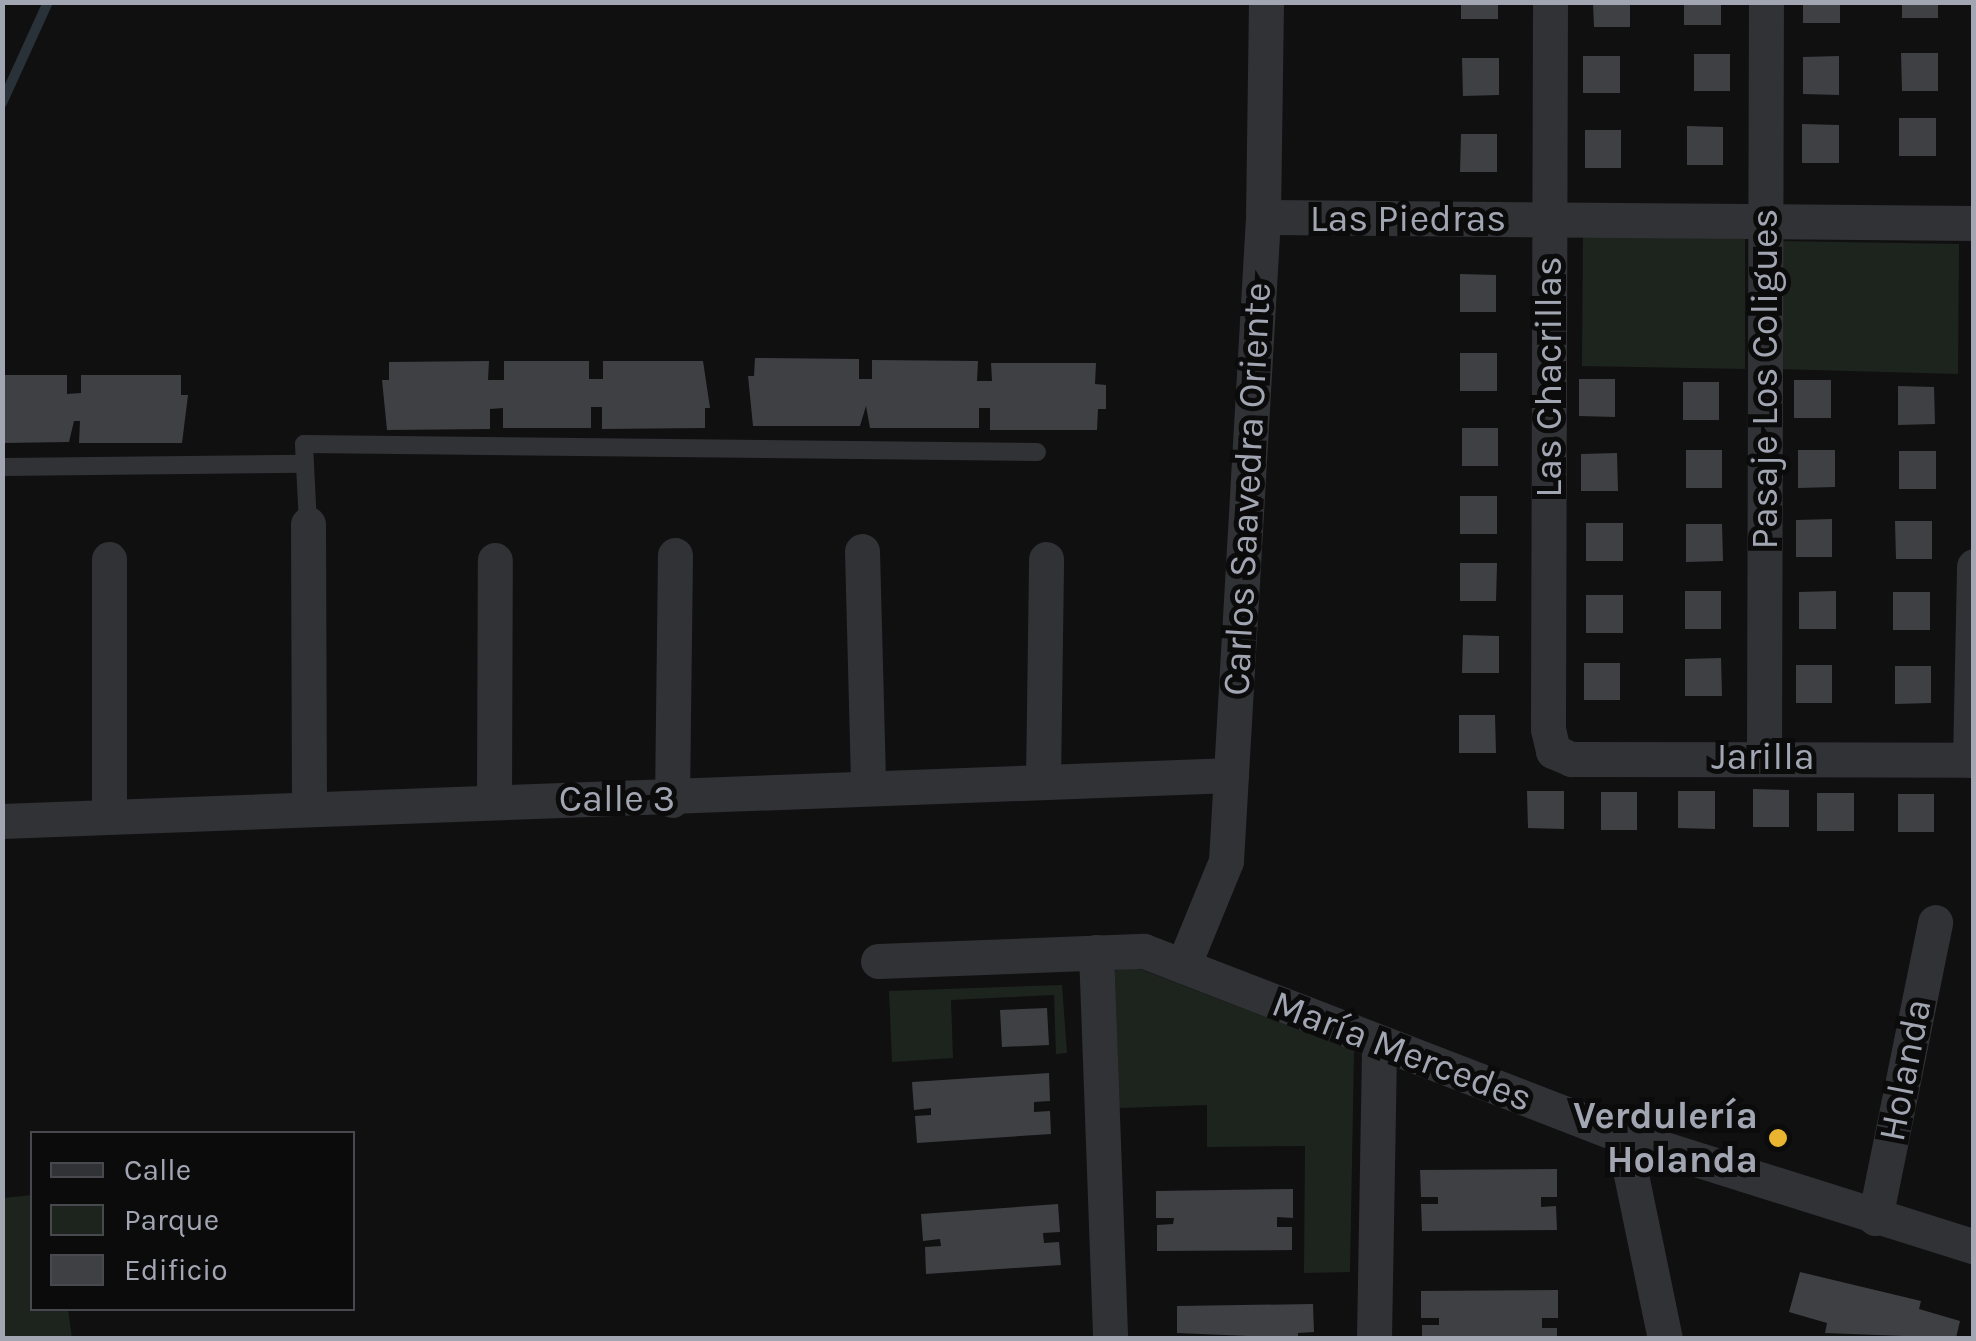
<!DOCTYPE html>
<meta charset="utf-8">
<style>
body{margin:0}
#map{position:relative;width:1976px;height:1341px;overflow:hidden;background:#101011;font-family:Karla,sans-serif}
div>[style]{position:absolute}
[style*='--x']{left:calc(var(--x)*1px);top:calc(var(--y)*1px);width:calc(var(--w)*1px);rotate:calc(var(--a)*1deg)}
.green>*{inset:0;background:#1d241e}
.stream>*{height:10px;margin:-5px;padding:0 5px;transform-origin:5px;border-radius:5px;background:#2a3239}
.building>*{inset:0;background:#3f4044}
.service>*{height:18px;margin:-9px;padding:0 9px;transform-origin:9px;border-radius:9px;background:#313236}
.minor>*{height:35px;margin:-17.5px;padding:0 17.5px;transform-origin:17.5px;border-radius:17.5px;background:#313236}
.dots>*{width:28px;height:28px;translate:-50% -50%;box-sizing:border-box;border:5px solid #0b0b0c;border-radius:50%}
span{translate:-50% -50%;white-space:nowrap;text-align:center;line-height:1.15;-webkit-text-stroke:10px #0b0b0c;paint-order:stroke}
.street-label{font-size:38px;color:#a2a6b2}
.poi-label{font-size:38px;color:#a2a6b2;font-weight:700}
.right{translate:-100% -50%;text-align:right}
.frame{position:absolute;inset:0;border:5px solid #a2a6b2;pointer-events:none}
.legend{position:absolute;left:30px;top:1131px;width:325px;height:180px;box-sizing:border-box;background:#0b0b0c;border:2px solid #47494e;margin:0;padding:12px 18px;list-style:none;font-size:30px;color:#a2a6b2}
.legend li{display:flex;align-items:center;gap:20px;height:50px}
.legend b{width:50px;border:2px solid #47494e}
</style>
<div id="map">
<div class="green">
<div style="clip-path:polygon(1583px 235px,1745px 239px,1745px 369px,1582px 366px)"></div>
<div style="clip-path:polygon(1777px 241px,1959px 244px,1958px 374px,1774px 369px)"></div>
<div style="clip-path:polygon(1135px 967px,1354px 1051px,1350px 1272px,1304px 1273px,1305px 1146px,1207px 1147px,1207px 1105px,1118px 1108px,1113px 971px)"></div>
<div style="clip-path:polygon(1062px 985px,1067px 1053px,1056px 1054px,1054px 995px,951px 1000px,953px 1058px,892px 1062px,889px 991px)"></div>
<div style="clip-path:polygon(32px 1195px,32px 1308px,68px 1309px,72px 1338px,3px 1338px,3px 1198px)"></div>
</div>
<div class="stream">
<div style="--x:2;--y:103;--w:111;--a:-65.5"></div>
</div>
<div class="building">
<div style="clip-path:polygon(1461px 2px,1498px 2px,1498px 19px,1461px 19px)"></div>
<div style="clip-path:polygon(1593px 2px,1630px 2px,1630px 27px,1594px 27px)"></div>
<div style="clip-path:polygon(1684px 2px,1721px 2px,1721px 25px,1684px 25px)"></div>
<div style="clip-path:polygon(1803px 2px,1840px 2px,1840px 23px,1803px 23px)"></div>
<div style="clip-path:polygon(1902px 2px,1938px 2px,1938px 18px,1902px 18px)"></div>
<div style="clip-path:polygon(1901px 53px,1938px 53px,1938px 91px,1902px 91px)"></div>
<div style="clip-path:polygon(1694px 54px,1730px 54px,1730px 91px,1694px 91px)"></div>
<div style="clip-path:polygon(1583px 56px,1620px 56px,1620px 93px,1583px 93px)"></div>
<div style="clip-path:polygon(1839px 56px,1839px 95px,1803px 94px,1803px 57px)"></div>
<div style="clip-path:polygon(1462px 58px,1499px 58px,1499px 95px,1463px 96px)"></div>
<div style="clip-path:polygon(1899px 118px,1936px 118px,1936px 156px,1899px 156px)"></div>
<div style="clip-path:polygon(1802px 124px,1839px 125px,1839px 163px,1802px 163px)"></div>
<div style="clip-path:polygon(1687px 126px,1723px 127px,1723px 165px,1687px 165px)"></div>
<div style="clip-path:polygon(1585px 130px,1621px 130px,1621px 168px,1585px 168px)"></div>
<div style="clip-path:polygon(1461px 134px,1497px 134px,1497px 172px,1460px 172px)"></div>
<div style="clip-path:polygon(1460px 274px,1496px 275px,1496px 312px,1460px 312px)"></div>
<div style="clip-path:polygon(1460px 353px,1497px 353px,1497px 391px,1460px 391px)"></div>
<div style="clip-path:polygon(755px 358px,859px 359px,859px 379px,872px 379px,872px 360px,978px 361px,977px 381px,992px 381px,991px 363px,1096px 363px,1095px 384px,1106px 385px,1106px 409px,1098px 409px,1097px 430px,990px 430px,990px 408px,979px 408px,979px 428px,870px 428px,866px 406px,860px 426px,753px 426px,748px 376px,754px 376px)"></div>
<div style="clip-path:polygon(489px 361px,488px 380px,504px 380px,504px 361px,589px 361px,589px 379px,603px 379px,603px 361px,703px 361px,710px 408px,705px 408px,705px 428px,602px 429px,602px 407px,591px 407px,591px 428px,503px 428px,503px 408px,490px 409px,490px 429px,387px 430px,382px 380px,389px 380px,389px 362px)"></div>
<div style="clip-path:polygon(2px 375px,67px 375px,67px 394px,81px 393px,81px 375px,181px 375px,181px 395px,188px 395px,182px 443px,79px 443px,80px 421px,74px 421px,69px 442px,2px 443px)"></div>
<div style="clip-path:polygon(1579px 379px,1615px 379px,1615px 417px,1579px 416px)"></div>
<div style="clip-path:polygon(1794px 380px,1831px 380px,1831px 418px,1794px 418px)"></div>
<div style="clip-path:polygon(1683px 382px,1719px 382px,1719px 420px,1683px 420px)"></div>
<div style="clip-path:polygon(1898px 386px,1934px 387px,1935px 424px,1898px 425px)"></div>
<div style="clip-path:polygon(1462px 428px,1498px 428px,1498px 466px,1462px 466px)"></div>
<div style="clip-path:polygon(1686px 450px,1722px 450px,1722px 488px,1686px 488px)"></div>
<div style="clip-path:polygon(1798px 450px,1835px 450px,1835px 487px,1798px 488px)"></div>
<div style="clip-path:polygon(1899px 451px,1936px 451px,1936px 489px,1899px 489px)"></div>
<div style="clip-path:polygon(1617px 453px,1618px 491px,1581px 491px,1581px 454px)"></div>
<div style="clip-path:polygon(1460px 496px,1497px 496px,1497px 534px,1460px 534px)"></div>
<div style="clip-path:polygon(1832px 519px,1832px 557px,1796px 557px,1796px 520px)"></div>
<div style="clip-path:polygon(1895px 521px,1932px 521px,1932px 559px,1896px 559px)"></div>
<div style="clip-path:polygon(1586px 523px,1623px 523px,1623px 561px,1586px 561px)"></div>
<div style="clip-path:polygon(1686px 524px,1722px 524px,1723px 561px,1686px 562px)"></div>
<div style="clip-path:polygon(1460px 563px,1497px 563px,1496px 601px,1460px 601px)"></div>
<div style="clip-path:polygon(1685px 591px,1721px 591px,1721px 629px,1685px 629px)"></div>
<div style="clip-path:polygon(1836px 591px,1836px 629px,1799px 629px,1799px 592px)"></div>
<div style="clip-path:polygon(1893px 592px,1930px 592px,1930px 630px,1893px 630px)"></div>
<div style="clip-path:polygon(1586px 595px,1623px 595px,1623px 633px,1586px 633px)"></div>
<div style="clip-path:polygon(1463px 635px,1499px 636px,1499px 673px,1462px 673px)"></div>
<div style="clip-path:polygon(1721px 658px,1722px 696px,1685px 696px,1685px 659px)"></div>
<div style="clip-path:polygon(1584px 663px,1620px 663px,1620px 700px,1584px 700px)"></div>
<div style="clip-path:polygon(1796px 665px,1832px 665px,1832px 703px,1796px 703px)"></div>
<div style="clip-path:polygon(1895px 666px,1931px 666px,1931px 703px,1895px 704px)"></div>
<div style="clip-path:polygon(1459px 715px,1495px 715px,1496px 753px,1459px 753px)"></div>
<div style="clip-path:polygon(1753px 789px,1789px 790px,1789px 827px,1753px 827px)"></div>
<div style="clip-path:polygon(1527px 791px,1564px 791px,1564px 829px,1528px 828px)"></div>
<div style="clip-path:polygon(1678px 791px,1715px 791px,1715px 829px,1678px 828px)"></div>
<div style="clip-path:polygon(1601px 792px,1637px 792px,1637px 830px,1601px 830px)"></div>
<div style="clip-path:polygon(1817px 793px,1854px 793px,1854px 831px,1817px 831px)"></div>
<div style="clip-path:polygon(1898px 794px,1934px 794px,1934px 832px,1898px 832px)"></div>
<div style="clip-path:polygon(1047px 1008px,1049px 1045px,1002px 1047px,1000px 1010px)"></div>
<div style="clip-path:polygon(1049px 1073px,1050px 1101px,1034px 1102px,1034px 1112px,1050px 1111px,1051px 1134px,917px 1143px,915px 1116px,931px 1115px,931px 1108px,914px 1110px,912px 1082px)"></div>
<div style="clip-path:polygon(1557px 1169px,1557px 1197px,1541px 1197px,1541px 1207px,1556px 1206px,1557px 1230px,1422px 1231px,1421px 1204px,1438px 1204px,1438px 1197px,1421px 1197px,1420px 1170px)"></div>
<div style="clip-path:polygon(1293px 1189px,1293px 1218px,1277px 1217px,1277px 1227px,1292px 1227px,1292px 1250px,1157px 1251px,1157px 1225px,1173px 1224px,1174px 1218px,1156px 1218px,1156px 1191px)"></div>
<div style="clip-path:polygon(1058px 1204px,1060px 1232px,1043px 1233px,1044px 1243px,1059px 1242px,1061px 1265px,926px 1274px,925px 1247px,941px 1246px,940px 1239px,923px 1241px,921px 1214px)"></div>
<div style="clip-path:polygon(1800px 1272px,1921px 1301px,1919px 1309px,1960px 1321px,1956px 1338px,1825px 1333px,1827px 1323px,1789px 1312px)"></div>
<div style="clip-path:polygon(1558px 1290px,1558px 1318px,1542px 1318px,1542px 1328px,1557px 1328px,1557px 1338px,1422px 1338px,1422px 1325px,1439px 1325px,1439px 1318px,1421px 1318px,1421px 1291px)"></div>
<div style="clip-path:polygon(1313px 1304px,1314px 1332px,1298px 1333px,1298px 1338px,1177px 1333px,1177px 1306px)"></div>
</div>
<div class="service">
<div style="--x:2;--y:467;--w:303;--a:-0.6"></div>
<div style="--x:308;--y:524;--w:80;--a:-92.9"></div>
<div style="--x:304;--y:444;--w:733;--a:0.63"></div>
</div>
<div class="minor">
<div style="--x:1550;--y:2;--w:727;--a:90.16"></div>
<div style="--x:1548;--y:729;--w:23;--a:77"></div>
<div style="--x:1553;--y:751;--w:20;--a:24"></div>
<div style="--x:1571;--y:759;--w:403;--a:0.1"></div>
<div style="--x:1263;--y:217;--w:711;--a:0.48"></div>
<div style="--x:308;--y:524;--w:284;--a:89.8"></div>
<div style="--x:862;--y:551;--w:236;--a:88.5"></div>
<div style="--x:109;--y:559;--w:255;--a:90"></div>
<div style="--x:1764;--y:756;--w:754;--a:-89.85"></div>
<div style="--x:1970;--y:760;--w:194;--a:-88.8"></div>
<div style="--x:1043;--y:781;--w:222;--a:-89.2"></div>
<div style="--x:494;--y:799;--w:239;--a:-89.8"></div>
<div style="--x:672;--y:800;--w:245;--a:-89.3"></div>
<div style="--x:2;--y:821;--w:1230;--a:-2.14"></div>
<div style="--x:1096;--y:952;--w:386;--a:87.9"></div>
<div style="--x:878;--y:961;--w:266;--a:-2.2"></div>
<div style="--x:1144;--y:951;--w:513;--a:21.12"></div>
<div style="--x:1623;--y:1136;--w:368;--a:17.5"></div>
<div style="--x:1183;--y:966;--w:113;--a:-67.7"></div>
<div style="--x:1226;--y:861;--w:645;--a:-86.71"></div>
<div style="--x:1263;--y:217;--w:215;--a:-89.2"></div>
<div style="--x:1623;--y:1136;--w:206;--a:78.3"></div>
<div style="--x:1875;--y:1218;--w:302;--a:-78.5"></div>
<div style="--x:1374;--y:1338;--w:295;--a:-89"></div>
</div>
<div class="dots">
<div style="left:1778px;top:1138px;background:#e9b530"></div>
</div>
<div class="street-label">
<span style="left:1408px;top:219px">Las Piedras</span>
<span style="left:1549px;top:377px;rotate:-90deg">Las Chacrillas</span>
<span style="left:1765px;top:379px;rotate:-90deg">Pasaje Los Coligues</span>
<span style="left:1247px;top:489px;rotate:-87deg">Carlos Saavedra Oriente</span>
<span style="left:1763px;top:757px">Jarilla</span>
<span style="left:617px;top:799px">Calle 3</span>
<span style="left:1402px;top:1051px;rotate:21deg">María Mercedes</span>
<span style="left:1905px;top:1070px;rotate:-79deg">Holanda</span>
</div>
<div class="poi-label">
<span class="right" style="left:1758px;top:1138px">Verdulería<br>Holanda</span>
</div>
<div class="frame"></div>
<ul class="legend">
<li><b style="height:12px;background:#313236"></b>Calle</li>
<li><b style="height:28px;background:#1d241e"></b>Parque</li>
<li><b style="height:28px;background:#3f4044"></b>Edificio</li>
</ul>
</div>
